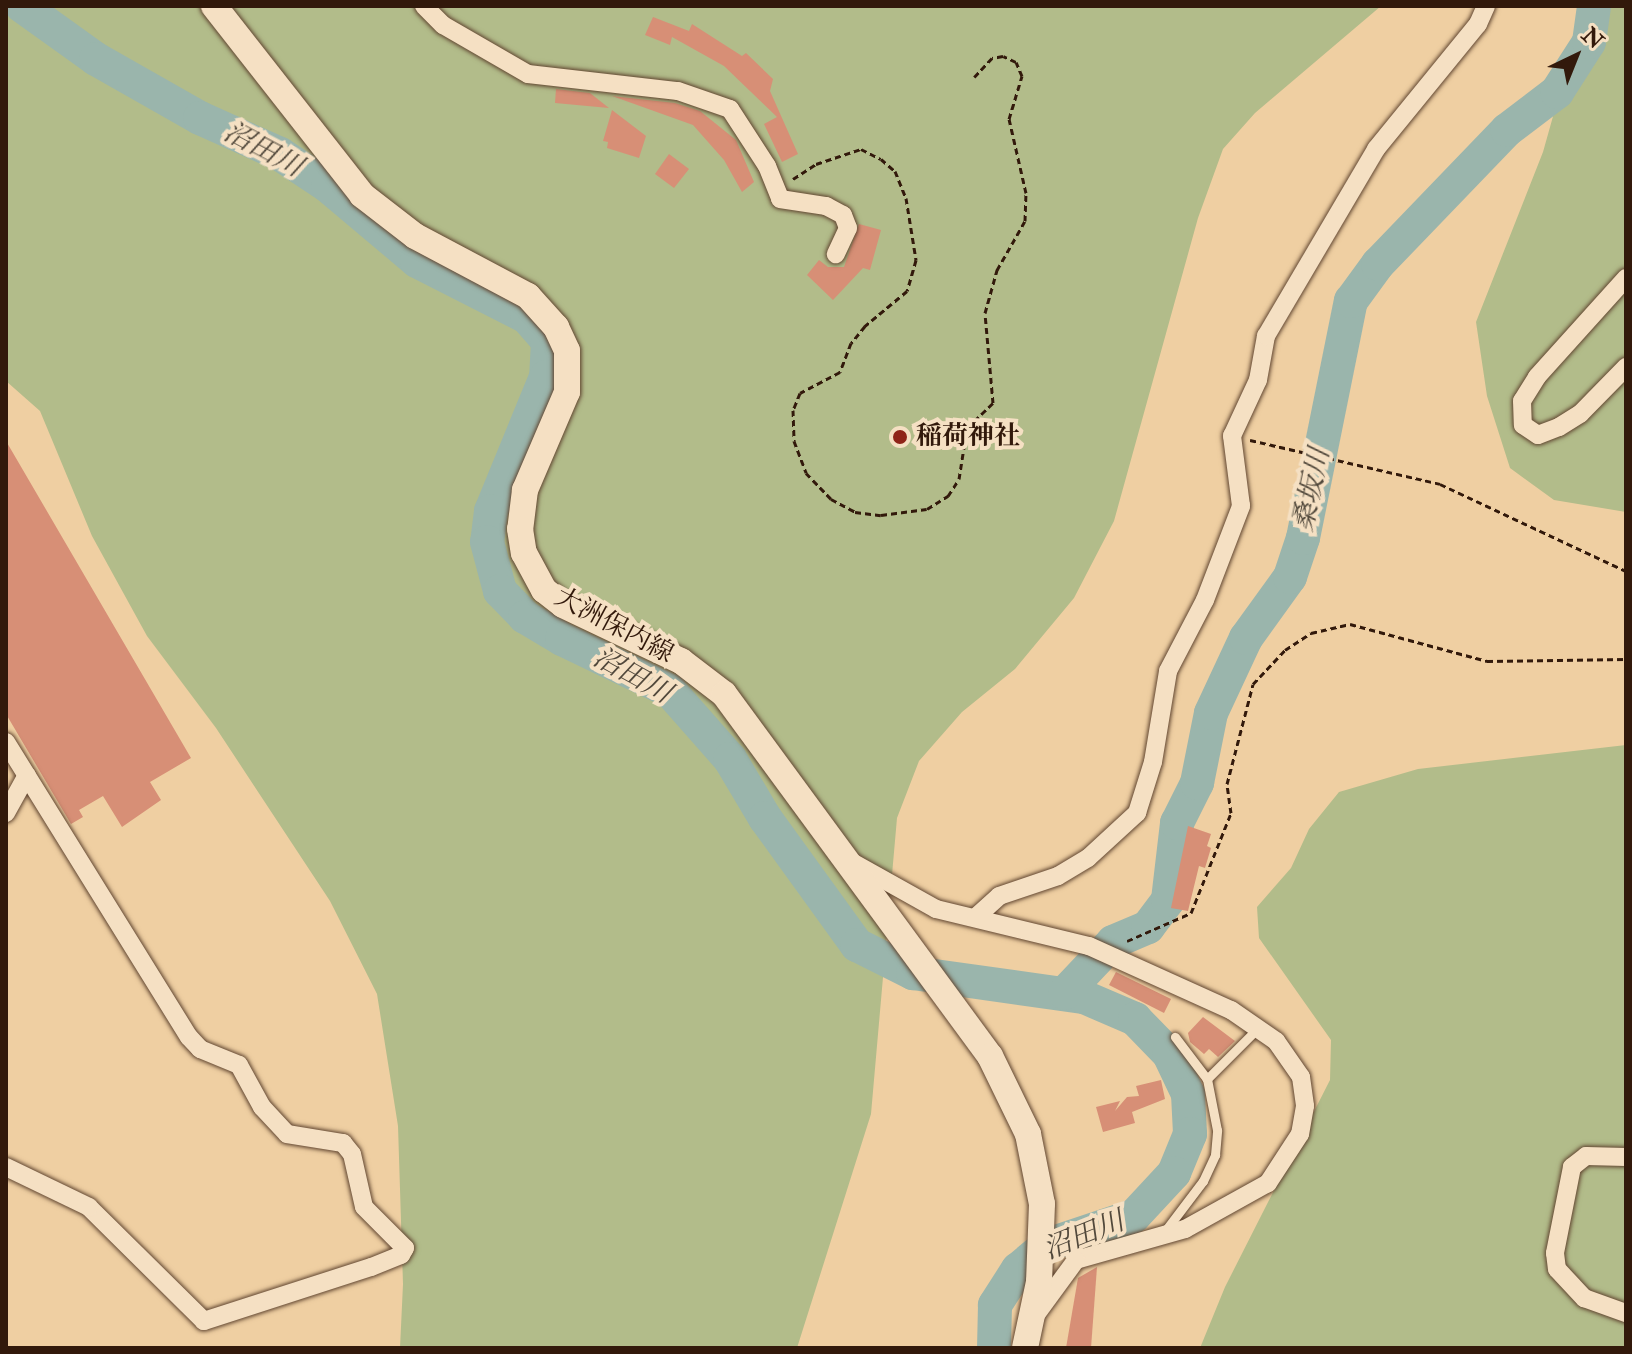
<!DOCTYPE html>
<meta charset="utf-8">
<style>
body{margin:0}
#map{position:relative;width:1632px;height:1354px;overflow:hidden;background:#efcfa2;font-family:"IM FELL Double Pica","Noto Serif JP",serif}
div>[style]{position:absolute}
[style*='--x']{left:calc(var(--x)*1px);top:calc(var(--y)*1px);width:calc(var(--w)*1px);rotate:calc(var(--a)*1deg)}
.green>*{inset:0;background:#b2bc8a}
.river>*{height:34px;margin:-17px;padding:0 17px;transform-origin:17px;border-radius:17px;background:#9ab5ac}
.building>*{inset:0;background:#d78f76}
.path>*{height:3px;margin-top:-1.5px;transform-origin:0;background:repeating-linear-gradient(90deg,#32190b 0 6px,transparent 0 10px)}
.roads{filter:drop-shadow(0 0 2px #614631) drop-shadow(0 0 2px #614631)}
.service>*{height:9px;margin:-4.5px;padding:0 4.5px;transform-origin:4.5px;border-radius:4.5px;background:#f5e0c3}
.minor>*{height:18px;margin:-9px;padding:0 9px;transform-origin:9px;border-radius:9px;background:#f5e0c3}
.secondary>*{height:26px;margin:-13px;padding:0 13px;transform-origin:13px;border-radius:13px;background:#f5e0c3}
.dots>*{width:22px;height:22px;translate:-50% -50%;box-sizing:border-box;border:4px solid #f5e0c3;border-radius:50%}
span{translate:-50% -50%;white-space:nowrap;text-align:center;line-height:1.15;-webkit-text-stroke:8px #f5e0c3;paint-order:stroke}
.poi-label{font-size:26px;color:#32190b;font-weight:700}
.left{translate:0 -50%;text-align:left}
.street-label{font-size:26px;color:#32190b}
.water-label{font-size:28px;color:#51483b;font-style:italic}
.frame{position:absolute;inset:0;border:8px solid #32190b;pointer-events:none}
.north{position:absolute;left:1536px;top:16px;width:80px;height:80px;-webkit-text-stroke:6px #f5e0c3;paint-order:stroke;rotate:43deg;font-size:22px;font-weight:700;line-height:32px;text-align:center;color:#32190b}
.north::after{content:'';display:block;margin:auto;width:28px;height:36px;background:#32190b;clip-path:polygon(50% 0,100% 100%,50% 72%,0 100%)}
</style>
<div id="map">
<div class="green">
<div style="clip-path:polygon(6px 6px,1381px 6px,1255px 113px,1223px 149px,1198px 218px,1114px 521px,1074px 598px,1015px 669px,962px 712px,919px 761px,897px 818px,871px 1114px,797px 1348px,400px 1348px,403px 1284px,398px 1126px,377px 994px,330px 901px,216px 728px,147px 636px,92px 536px,40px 411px,6px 381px)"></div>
<div style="clip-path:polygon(1584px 6px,1626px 6px,1626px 512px,1554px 500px,1510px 468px,1487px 396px,1476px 322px,1543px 152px)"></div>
<div style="clip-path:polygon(1626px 745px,1626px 1348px,1200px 1348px,1225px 1287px,1330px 1080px,1331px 1040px,1259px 938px,1257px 907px,1291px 868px,1309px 829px,1339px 792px,1418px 769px)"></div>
</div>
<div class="river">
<div style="--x:22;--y:6;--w:91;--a:35.6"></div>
<div style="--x:96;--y:59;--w:120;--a:29.6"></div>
<div style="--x:200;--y:118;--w:88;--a:24.2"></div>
<div style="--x:280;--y:154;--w:58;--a:33.7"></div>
<div style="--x:328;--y:186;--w:116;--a:40.1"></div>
<div style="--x:417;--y:261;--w:123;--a:27"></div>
<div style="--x:527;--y:317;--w:32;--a:49"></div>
<div style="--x:548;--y:341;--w:36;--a:93"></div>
<div style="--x:546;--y:377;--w:145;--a:112.3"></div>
<div style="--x:491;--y:511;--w:31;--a:97"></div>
<div style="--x:487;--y:542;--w:51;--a:75.1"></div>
<div style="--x:500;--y:591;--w:36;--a:46"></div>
<div style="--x:525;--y:617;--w:43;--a:30.7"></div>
<div style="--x:562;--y:639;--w:120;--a:25.7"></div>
<div style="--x:670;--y:691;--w:91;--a:48.6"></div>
<div style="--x:730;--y:759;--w:69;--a:59.3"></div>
<div style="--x:765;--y:818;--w:157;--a:54.1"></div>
<div style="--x:857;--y:945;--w:63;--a:26.6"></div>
<div style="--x:913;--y:973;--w:173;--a:8"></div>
<div style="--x:1084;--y:997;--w:56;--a:23.3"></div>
<div style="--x:1135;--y:1019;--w:49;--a:45.8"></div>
<div style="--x:1169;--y:1054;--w:44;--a:64.6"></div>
<div style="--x:1188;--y:1094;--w:40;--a:87.1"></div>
<div style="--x:1190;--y:1134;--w:42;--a:112.3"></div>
<div style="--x:1174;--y:1173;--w:59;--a:132.9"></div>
<div style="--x:1134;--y:1216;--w:92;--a:161.6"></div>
<div style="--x:1047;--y:1245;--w:38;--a:140"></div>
<div style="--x:1018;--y:1269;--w:43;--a:122.6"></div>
<div style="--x:995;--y:1305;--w:43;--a:91.3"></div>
<div style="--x:1065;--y:993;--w:70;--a:-46.7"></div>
<div style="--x:1113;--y:942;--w:38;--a:-23"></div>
<div style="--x:1148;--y:927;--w:34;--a:-53"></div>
<div style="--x:1168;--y:900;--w:78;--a:-83.3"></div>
<div style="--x:1177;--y:823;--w:45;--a:-63.4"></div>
<div style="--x:1197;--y:783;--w:71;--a:-78.7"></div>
<div style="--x:1211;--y:713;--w:83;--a:-65"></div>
<div style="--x:1246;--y:638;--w:75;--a:-54.2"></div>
<div style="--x:1290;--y:577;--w:41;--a:-71.6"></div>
<div style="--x:1303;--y:538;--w:242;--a:-78.6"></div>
<div style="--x:1351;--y:301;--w:46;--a:-53.9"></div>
<div style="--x:1378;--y:264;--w:186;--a:-46.1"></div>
<div style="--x:1507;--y:130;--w:63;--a:-37.2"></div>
<div style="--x:1557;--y:92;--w:59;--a:-57.4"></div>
<div style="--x:1589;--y:42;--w:36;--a:-82"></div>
</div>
<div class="building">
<div style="clip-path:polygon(653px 17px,689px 31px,692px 24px,742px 56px,746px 53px,773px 79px,770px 91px,798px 154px,782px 162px,764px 124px,777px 117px,724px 66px,672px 37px,670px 45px,645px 35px)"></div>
<div style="clip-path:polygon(556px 89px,590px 93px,609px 108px,555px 103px)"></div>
<div style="clip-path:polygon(612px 96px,675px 103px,700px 111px,736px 140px,754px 182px,742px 192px,724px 160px,693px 125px)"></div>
<div style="clip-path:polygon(612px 110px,646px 136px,639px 158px,607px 148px,608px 142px,603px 141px)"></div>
<div style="clip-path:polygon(669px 154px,689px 169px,674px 188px,655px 174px)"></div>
<div style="clip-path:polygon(859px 224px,881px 230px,870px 270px,863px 268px,833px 300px,807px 275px,819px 260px,828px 267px,844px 267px)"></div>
<div style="clip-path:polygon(6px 441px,191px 758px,150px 782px,161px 800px,122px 827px,103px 796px,79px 810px,83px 817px,71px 824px,6px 714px)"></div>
<div style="clip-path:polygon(1188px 826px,1211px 834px,1207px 846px,1211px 848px,1205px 868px,1199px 866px,1188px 911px,1171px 908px)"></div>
<div style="clip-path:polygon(1116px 972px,1171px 999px,1164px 1013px,1109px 985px)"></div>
<div style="clip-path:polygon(1203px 1017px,1235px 1041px,1218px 1057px,1209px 1049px,1204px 1054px,1190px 1042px,1188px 1033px)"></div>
<div style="clip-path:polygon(1161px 1080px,1165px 1099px,1132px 1112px,1135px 1123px,1103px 1132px,1096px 1107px,1120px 1101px,1115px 1111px,1127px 1097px,1139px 1096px,1136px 1086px)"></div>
<div style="clip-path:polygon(1097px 1267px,1091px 1348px,1066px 1348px,1078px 1278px)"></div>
</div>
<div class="path">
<div style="--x:793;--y:179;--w:27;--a:-33"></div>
<div style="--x:816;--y:164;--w:47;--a:-18.4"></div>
<div style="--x:861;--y:149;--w:22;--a:27"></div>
<div style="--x:881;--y:159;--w:18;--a:41"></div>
<div style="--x:895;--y:171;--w:29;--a:68"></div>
<div style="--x:906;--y:198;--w:63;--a:80.8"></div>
<div style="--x:916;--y:260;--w:32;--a:106"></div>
<div style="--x:907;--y:291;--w:55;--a:140.2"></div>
<div style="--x:865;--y:326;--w:22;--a:129"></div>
<div style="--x:851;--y:343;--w:31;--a:111"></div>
<div style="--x:840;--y:372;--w:45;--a:152.3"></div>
<div style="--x:800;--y:393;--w:18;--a:112"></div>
<div style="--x:793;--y:410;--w:31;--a:88"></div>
<div style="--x:794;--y:441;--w:34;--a:69"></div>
<div style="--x:806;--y:473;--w:36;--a:46"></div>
<div style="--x:831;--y:499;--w:27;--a:28"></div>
<div style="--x:855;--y:512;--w:26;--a:7"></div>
<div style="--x:881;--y:515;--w:46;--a:-7.4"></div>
<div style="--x:927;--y:509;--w:25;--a:-32"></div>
<div style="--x:948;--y:496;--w:20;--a:-57"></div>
<div style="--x:959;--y:479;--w:52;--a:-81.1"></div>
<div style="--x:967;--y:428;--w:36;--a:-44"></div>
<div style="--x:993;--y:403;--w:90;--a:-95.1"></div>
<div style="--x:985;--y:313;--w:45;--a:-74.4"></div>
<div style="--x:997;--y:270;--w:56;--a:-60.3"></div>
<div style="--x:1025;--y:221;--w:28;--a:-88"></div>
<div style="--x:1026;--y:193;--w:76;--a:-102.9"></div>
<div style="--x:1009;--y:119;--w:45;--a:-73.2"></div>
<div style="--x:1022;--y:76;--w:15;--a:-113"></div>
<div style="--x:1016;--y:62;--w:14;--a:-155"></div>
<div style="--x:1003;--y:56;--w:11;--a:170"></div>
<div style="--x:992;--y:58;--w:26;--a:133"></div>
<div style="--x:1250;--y:440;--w:195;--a:13"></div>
<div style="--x:1440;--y:484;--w:205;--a:25.1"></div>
<div style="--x:1127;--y:941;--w:70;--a:-23.6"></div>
<div style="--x:1191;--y:913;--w:108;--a:-68.2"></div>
<div style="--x:1231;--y:813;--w:29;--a:-98"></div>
<div style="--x:1227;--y:784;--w:103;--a:-75.4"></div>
<div style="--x:1253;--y:684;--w:47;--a:-46.7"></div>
<div style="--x:1285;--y:650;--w:31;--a:-33"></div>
<div style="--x:1311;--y:633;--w:40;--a:-13"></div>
<div style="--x:1350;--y:624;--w:142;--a:15.1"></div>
<div style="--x:1487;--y:661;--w:139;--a:-0.8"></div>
</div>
<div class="roads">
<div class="service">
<div style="--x:1207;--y:1079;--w:72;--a:-45"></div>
<div style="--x:1165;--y:1231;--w:63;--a:-52.8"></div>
<div style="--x:1203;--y:1181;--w:29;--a:-65"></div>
<div style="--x:1215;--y:1155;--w:25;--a:-85"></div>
<div style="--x:1217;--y:1130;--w:52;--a:-101.1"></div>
<div style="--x:1207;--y:1079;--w:53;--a:-127.3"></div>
</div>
<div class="minor">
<div style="--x:424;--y:6;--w:27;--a:45"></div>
<div style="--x:443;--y:25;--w:98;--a:30"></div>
<div style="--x:528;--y:74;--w:151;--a:6.5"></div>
<div style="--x:678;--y:91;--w:55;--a:19.1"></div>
<div style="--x:730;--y:109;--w:68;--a:57"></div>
<div style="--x:767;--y:166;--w:35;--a:68"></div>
<div style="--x:780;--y:199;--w:47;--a:8.7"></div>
<div style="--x:826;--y:206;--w:19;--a:28"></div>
<div style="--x:843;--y:215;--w:14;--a:69"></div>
<div style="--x:848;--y:228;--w:29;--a:115"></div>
<div style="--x:1626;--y:278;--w:133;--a:132"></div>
<div style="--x:1537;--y:377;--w:28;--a:122"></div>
<div style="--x:1522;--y:401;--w:24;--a:88"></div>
<div style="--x:1523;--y:425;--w:18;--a:34"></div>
<div style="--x:1538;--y:435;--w:22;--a:-21"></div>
<div style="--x:1559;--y:427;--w:25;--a:-32"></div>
<div style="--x:1580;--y:414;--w:66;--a:-45.6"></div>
<div style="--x:6;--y:742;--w:347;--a:58.2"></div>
<div style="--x:189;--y:1037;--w:16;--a:47"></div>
<div style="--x:200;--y:1049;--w:42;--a:22.3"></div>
<div style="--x:239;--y:1065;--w:48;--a:61.3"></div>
<div style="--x:262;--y:1107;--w:37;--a:47"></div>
<div style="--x:287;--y:1134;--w:57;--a:9.1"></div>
<div style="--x:343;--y:1143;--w:14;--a:51"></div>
<div style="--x:352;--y:1154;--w:54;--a:77.2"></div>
<div style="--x:364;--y:1207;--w:58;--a:45"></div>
<div style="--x:405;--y:1248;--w:8;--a:120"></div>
<div style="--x:401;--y:1255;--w:32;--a:158"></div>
<div style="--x:371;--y:1267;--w:176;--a:162.1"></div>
<div style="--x:204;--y:1321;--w:162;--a:-135.3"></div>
<div style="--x:89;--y:1207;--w:92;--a:-154.3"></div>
<div style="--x:6;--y:813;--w:43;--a:-61.1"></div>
<div style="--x:852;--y:862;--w:96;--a:29.2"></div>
<div style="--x:936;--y:909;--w:157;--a:13.6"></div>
<div style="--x:1089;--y:946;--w:156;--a:24.3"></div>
<div style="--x:1231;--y:1010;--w:55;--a:34.6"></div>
<div style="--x:1276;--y:1041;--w:44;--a:55.2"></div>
<div style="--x:1301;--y:1077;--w:29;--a:82"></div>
<div style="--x:1305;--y:1106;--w:28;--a:100"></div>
<div style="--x:1300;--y:1134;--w:59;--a:123.1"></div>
<div style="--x:1268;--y:1183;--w:95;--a:151"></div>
<div style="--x:1185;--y:1229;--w:113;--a:164.1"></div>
<div style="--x:1076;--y:1260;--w:69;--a:126.2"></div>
<div style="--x:976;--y:917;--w:31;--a:-42"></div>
<div style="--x:999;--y:896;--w:62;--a:-18.7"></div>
<div style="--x:1058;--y:876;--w:35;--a:-31"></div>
<div style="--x:1088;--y:858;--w:67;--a:-42.6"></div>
<div style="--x:1137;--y:813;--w:53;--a:-72.6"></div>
<div style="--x:1153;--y:762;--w:92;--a:-80.6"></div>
<div style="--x:1168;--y:671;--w:80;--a:-62.5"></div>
<div style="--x:1205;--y:600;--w:101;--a:-69"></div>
<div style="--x:1241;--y:506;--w:71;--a:-97.3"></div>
<div style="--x:1232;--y:436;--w:62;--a:-65.1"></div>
<div style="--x:1258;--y:380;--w:45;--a:-79.7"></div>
<div style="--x:1266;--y:336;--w:217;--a:-59.5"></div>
<div style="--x:1376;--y:149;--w:161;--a:-50.8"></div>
<div style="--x:1478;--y:24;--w:20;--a:-66"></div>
<div style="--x:1626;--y:1157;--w:40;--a:-178.6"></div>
<div style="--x:1586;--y:1156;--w:18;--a:142"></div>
<div style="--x:1572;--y:1167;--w:88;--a:101.2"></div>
<div style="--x:1555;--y:1253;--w:16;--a:83"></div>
<div style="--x:1557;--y:1269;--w:40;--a:47"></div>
<div style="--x:1584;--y:1298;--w:45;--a:19.7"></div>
</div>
<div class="secondary">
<div style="--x:214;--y:6;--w:240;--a:51.9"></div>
<div style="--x:362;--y:195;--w:67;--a:37.7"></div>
<div style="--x:415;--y:236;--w:128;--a:28"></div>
<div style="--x:528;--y:296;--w:42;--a:47.9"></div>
<div style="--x:556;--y:327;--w:26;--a:65"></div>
<div style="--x:567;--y:351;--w:41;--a:90"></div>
<div style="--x:567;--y:392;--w:107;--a:113.2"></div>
<div style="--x:525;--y:490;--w:39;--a:97"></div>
<div style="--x:520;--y:529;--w:24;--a:81"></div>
<div style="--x:524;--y:553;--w:42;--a:61.6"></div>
<div style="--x:544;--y:590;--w:24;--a:38"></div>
<div style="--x:563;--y:605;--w:131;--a:25.4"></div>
<div style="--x:681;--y:661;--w:54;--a:37.5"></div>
<div style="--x:724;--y:694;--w:449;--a:53.7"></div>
<div style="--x:990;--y:1056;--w:87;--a:64"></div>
<div style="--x:1028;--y:1134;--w:71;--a:78.7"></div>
<div style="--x:1042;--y:1204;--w:78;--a:92.2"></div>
<div style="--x:1039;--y:1282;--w:67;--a:102"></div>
</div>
</div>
<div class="dots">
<div style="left:900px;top:437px;background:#8f2418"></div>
</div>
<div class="poi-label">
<span class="left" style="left:916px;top:437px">稲荷神社</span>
</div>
<div class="street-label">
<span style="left:614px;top:626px;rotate:28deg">大洲保内線</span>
</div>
<div class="water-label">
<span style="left:263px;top:150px;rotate:28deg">沼田川</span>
<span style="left:1312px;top:490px;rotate:-78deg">桑坂川</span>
<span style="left:632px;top:676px;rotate:29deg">沼田川</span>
<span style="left:1084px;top:1236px;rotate:-22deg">沼田川</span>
</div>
<div class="frame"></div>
<div class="north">N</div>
</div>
